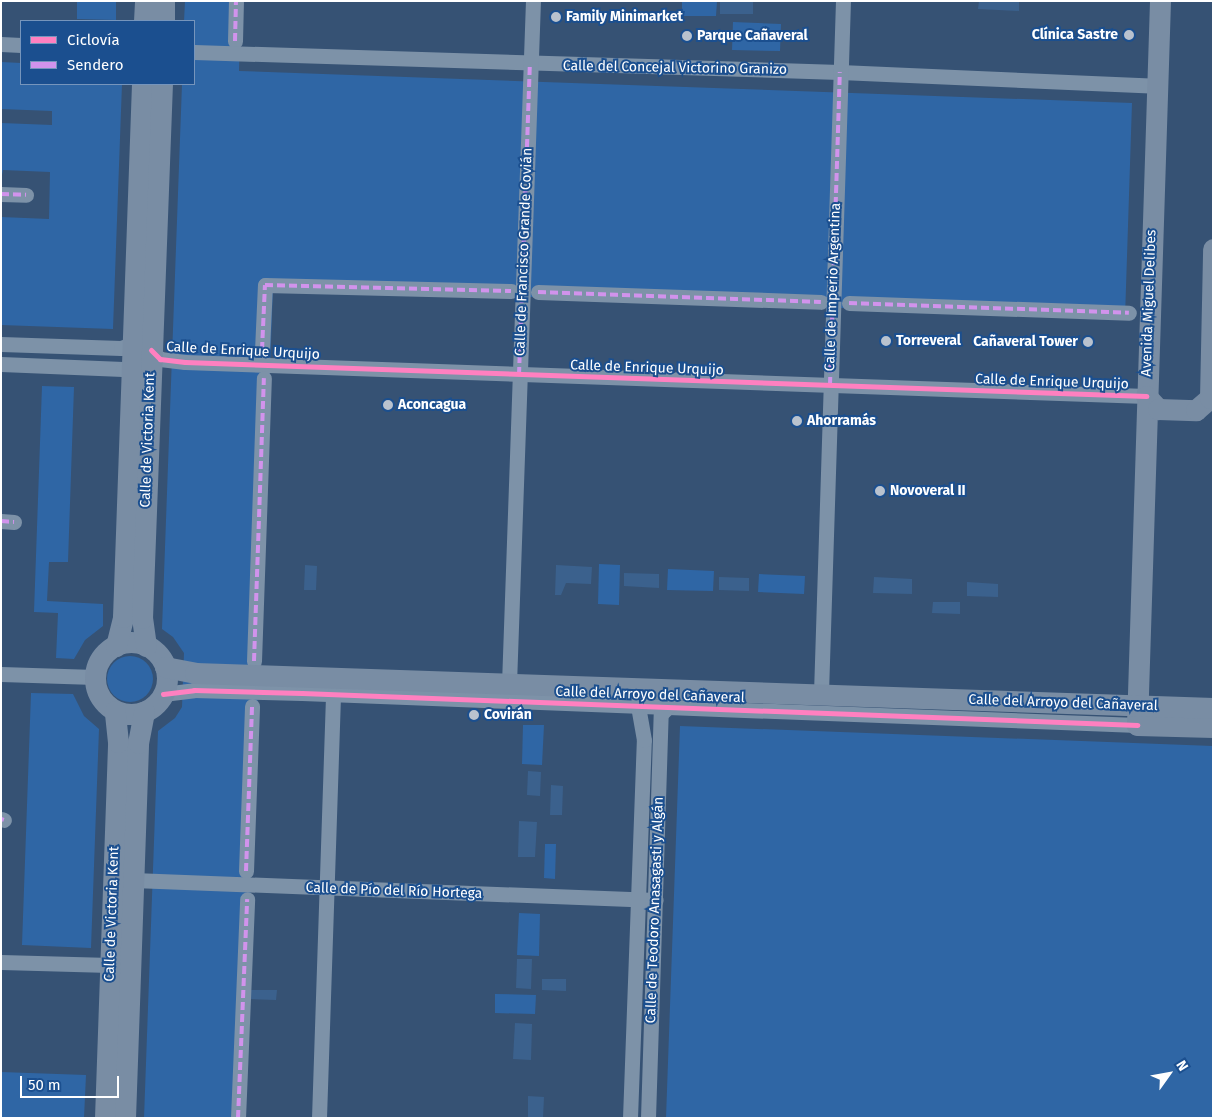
<!DOCTYPE html>
<meta charset="utf-8">
<style>
body{margin:0}
#map{position:relative;width:1214px;height:1119px;overflow:hidden;background:#365274;font-family:"Fira Sans",sans-serif}
div>[style]{position:absolute}
[style*='--x']{left:calc(var(--x)*1px);top:calc(var(--y)*1px);width:calc(var(--w)*1px);rotate:calc(var(--a)*1deg)}
.green>*{inset:0;background:#2f66a5}
.round{border-radius:50%}
.water>*{inset:0;background:#3b618d}
.street>*{height:15px;margin:-7.5px;padding:0 7.5px;transform-origin:7.5px;border-radius:7.5px;background:#7d92a8}
.secondary>*{height:21px;margin:-10.5px;padding:0 10.5px;transform-origin:10.5px;border-radius:10.5px;background:#798da4}
.secondary>.ring{margin:-10.5px;padding:0;box-sizing:content-box;background:none;border:21px solid #798da4;border-radius:50%}
.quiet>*{height:4px;margin-top:-2px;transform-origin:0;background:repeating-linear-gradient(90deg,#d193ec 0 8px,transparent 0 12px)}
.cycleway>*{height:5px;margin:-2.5px;padding:0 2.5px;transform-origin:2.5px;border-radius:2.5px;background:#ff80c0}
.dots>*{width:14px;height:14px;translate:-50% -50%;box-sizing:border-box;border:2px solid #1b4f8f;border-radius:50%}
span{translate:-50% -50%;white-space:nowrap;text-align:center;line-height:1.15;-webkit-text-stroke:4px #1b4f8f;paint-order:stroke}
.poi-label{font-size:14px;color:#fff;font-weight:700}
.left{translate:0 -50%;text-align:left}
.right{translate:-100% -50%;text-align:right}
.street-label{font-size:14px;color:#fff}
.frame{position:absolute;inset:0;border:2px solid #fff;pointer-events:none}
.legend{position:absolute;left:20px;top:20px;width:175px;height:65px;box-sizing:border-box;background:#1b4f8f;border:1px solid #7695bc;margin:0;padding:6px 9px;list-style:none;font-size:15px;color:#fff}
.legend li{display:flex;align-items:center;gap:10px;height:25px}
.legend b{width:25px;border:1px solid #7695bc}
.north{position:absolute;left:1144px;top:1049px;width:50px;height:50px;-webkit-text-stroke:4px #1b4f8f;paint-order:stroke;rotate:58deg;font-size:14px;font-weight:700;line-height:20px;text-align:center;color:#fff}
.north::after{content:'';display:block;margin:auto;width:18px;height:22px;background:#fff;clip-path:polygon(50% 0,100% 100%,50% 72%,0 100%)}
.scale{position:absolute;left:20px;top:1076px;width:99px;height:22px;box-sizing:border-box;border:2px solid #fff;border-top:0;padding-left:6px;font-size:15px;line-height:18px;white-space:nowrap;color:#fff;-webkit-text-stroke:4px #1b4f8f;paint-order:stroke}
</style>
<div id="map">
<div class="green">
<div style="clip-path:polygon(77px 1px,116px 1px,116px 20px,77px 19px)"></div>
<div style="clip-path:polygon(185px 1px,241px 1px,239px 71px,1132px 103px,1125px 318px,273px 288px,242px 1118px,144px 1118px,158px 731px,175px 718px,182px 707px,184px 653px,173px 637px,162px 629px,182px 84px,194px 84px,194px 21px,184px 21px)"></div>
<div style="clip-path:polygon(682px 1px,717px 1px,716px 16px,682px 16px)"></div>
<div style="clip-path:polygon(733px 22px,781px 24px,780px 51px,732px 50px)"></div>
<div style="clip-path:polygon(1px 62px,21px 63px,21px 84px,122px 84px,113px 329px,1px 325px,1px 217px,49px 219px,50px 172px,3px 170px,1px 180px,1px 123px,52px 125px,52px 111px,1px 109px)"></div>
<div style="clip-path:polygon(42px 386px,74px 387px,68px 562px,49px 562px,47px 601px,103px 604px,103px 626px,85px 640px,74px 659px,56px 658px,58px 613px,34px 612px)"></div>
<div style="clip-path:polygon(599px 564px,620px 565px,619px 605px,598px 604px)"></div>
<div style="clip-path:polygon(668px 569px,714px 571px,713px 591px,667px 590px)"></div>
<div style="clip-path:polygon(759px 574px,805px 576px,804px 594px,758px 592px)"></div>
<div class="round" style="left:107px;top:656px;width:46px;height:46px"></div>
<div style="clip-path:polygon(31px 693px,73px 694px,84px 716px,99px 729px,91px 948px,22px 945px)"></div>
<div style="clip-path:polygon(523px 725px,544px 725px,542px 765px,522px 764px)"></div>
<div style="clip-path:polygon(680px 726px,1213px 746px,1213px 1118px,666px 1118px)"></div>
<div style="clip-path:polygon(545px 844px,556px 844px,555px 879px,544px 878px)"></div>
<div style="clip-path:polygon(519px 913px,540px 914px,539px 956px,517px 955px)"></div>
<div style="clip-path:polygon(495px 994px,536px 995px,535px 1014px,495px 1013px)"></div>
<div style="clip-path:polygon(1px 1072px,86px 1075px,84px 1118px,1px 1118px)"></div>
</div>
<div class="water">
<div style="clip-path:polygon(720px 1px,753px 1px,753px 14px,720px 14px)"></div>
<div style="clip-path:polygon(979px 1px,1019px 1px,1019px 11px,978px 9px)"></div>
<div style="clip-path:polygon(305px 565px,317px 566px,316px 590px,304px 590px)"></div>
<div style="clip-path:polygon(556px 565px,592px 567px,591px 584px,566px 583px,561px 595px,555px 595px)"></div>
<div style="clip-path:polygon(624px 573px,659px 574px,659px 588px,624px 586px)"></div>
<div style="clip-path:polygon(719px 577px,749px 578px,749px 591px,719px 590px)"></div>
<div style="clip-path:polygon(874px 577px,912px 579px,912px 594px,873px 593px)"></div>
<div style="clip-path:polygon(967px 582px,998px 584px,998px 597px,967px 596px)"></div>
<div style="clip-path:polygon(933px 602px,960px 602px,960px 614px,932px 613px)"></div>
<div style="clip-path:polygon(528px 771px,541px 772px,540px 796px,527px 795px)"></div>
<div style="clip-path:polygon(551px 785px,563px 786px,562px 815px,550px 815px)"></div>
<div style="clip-path:polygon(519px 821px,537px 822px,535px 857px,518px 857px)"></div>
<div style="clip-path:polygon(517px 959px,532px 959px,531px 989px,516px 988px)"></div>
<div style="clip-path:polygon(542px 979px,566px 979px,566px 991px,542px 990px)"></div>
<div style="clip-path:polygon(250px 990px,277px 990px,276px 1000px,249px 999px)"></div>
<div style="clip-path:polygon(515px 1023px,532px 1024px,531px 1060px,513px 1059px)"></div>
<div style="clip-path:polygon(528px 1096px,544px 1097px,543px 1118px,528px 1118px)"></div>
</div>
<div class="street">
<div style="--x:235;--y:41;--w:40;--a:-88.6"></div>
<div style="--x:1;--y:44;--w:20;--a:3"></div>
<div style="--x:194;--y:52;--w:646;--a:1.77"></div>
<div style="--x:840;--y:72;--w:316;--a:2.5"></div>
<div style="--x:1;--y:194;--w:25;--a:2"></div>
<div style="--x:538;--y:292;--w:283;--a:2"></div>
<div style="--x:849;--y:303;--w:280;--a:2"></div>
<div style="--x:1;--y:344;--w:120;--a:1.9"></div>
<div style="--x:121;--y:348;--w:14;--a:-21"></div>
<div style="--x:151;--y:350;--w:13;--a:45"></div>
<div style="--x:160;--y:359;--w:25;--a:7"></div>
<div style="--x:185;--y:362;--w:962;--a:2.03"></div>
<div style="--x:262;--y:350;--w:65;--a:-87.4"></div>
<div style="--x:265;--y:285;--w:246;--a:1.4"></div>
<div style="--x:1;--y:364;--w:122;--a:2.3"></div>
<div style="--x:123;--y:369;--w:11;--a:22"></div>
<div style="--x:1;--y:521;--w:13;--a:4"></div>
<div style="--x:254;--y:661;--w:283;--a:-88"></div>
<div style="--x:1;--y:674;--w:94;--a:1.8"></div>
<div style="--x:509;--y:684;--w:683;--a:-87.99"></div>
<div style="--x:821;--y:693;--w:692;--a:-88.18"></div>
<div style="--x:163;--y:694;--w:31;--a:-7"></div>
<div style="--x:194;--y:690;--w:108;--a:1.6"></div>
<div style="--x:302;--y:693;--w:836;--a:2.19"></div>
<div style="--x:1;--y:819;--w:3;--a:18"></div>
<div style="--x:246;--y:871;--w:165;--a:-87.9"></div>
<div style="--x:133;--y:880;--w:523;--a:2.19"></div>
<div style="--x:1;--y:962;--w:109;--a:1.6"></div>
<div style="--x:238;--y:1118;--w:219;--a:-87.6"></div>
<div style="--x:319;--y:1118;--w:423;--a:-88.1"></div>
<div style="--x:630;--y:1118;--w:378;--a:-87.9"></div>
<div style="--x:644;--y:740;--w:36;--a:-100"></div>
<div style="--x:648;--y:1118;--w:404;--a:-88.2"></div>
<div style="--x:661;--y:714;--w:11;--a:-45"></div>
</div>
<div class="secondary">
<div style="--x:1160;--y:1;--w:724;--a:91.82"></div>
<div style="--x:1137;--y:725;--w:76;--a:1.5"></div>
<div style="--x:144;--y:21;--w:20;--a:-87"></div>
<div style="--x:164;--y:21;--w:20;--a:-90"></div>
<div style="--x:1146;--y:396;--w:18;--a:47"></div>
<div style="--x:1158;--y:409;--w:38;--a:2"></div>
<div style="--x:1196;--y:410;--w:18;--a:-41"></div>
<div style="--x:1210;--y:398;--w:149;--a:-88.8"></div>
<div class="ring" style="left:95px;top:642px;width:51px;height:51px"></div>
<div style="--x:116;--y:646;--w:30;--a:-76"></div>
<div style="--x:123;--y:617;--w:533;--a:-87.96"></div>
<div style="--x:146;--y:646;--w:28;--a:-98"></div>
<div style="--x:142;--y:618;--w:534;--a:-87.86"></div>
<div style="--x:165;--y:667;--w:31;--a:11"></div>
<div style="--x:195;--y:673;--w:1019;--a:1.97"></div>
<div style="--x:105;--y:1118;--w:376;--a:-88"></div>
<div style="--x:118;--y:742;--w:31;--a:-96"></div>
<div style="--x:125;--y:1118;--w:375;--a:-88"></div>
<div style="--x:138;--y:743;--w:32;--a:-79"></div>
</div>
<div class="quiet">
<div style="--x:235;--y:41;--w:40;--a:-88.6"></div>
<div style="--x:1;--y:194;--w:25;--a:2"></div>
<div style="--x:538;--y:292;--w:283;--a:2"></div>
<div style="--x:849;--y:303;--w:280;--a:2"></div>
<div style="--x:262;--y:350;--w:65;--a:-87.4"></div>
<div style="--x:265;--y:285;--w:246;--a:1.4"></div>
<div style="--x:519;--y:375;--w:311;--a:-88"></div>
<div style="--x:830;--y:385;--w:313;--a:-88.2"></div>
<div style="--x:1;--y:521;--w:13;--a:4"></div>
<div style="--x:254;--y:661;--w:283;--a:-88"></div>
<div style="--x:1;--y:819;--w:3;--a:18"></div>
<div style="--x:246;--y:871;--w:165;--a:-87.9"></div>
<div style="--x:238;--y:1118;--w:219;--a:-87.6"></div>
</div>
<div class="cycleway">
<div style="--x:151;--y:350;--w:13;--a:45"></div>
<div style="--x:160;--y:359;--w:25;--a:7"></div>
<div style="--x:185;--y:362;--w:962;--a:2.03"></div>
<div style="--x:163;--y:694;--w:31;--a:-7"></div>
<div style="--x:194;--y:690;--w:108;--a:1.6"></div>
<div style="--x:302;--y:693;--w:836;--a:2.19"></div>
</div>
<div class="dots">
<div style="left:556px;top:17px;background:#b9c2ce"></div>
<div style="left:1129px;top:35px;background:#b9c2ce"></div>
<div style="left:687px;top:36px;background:#b9c2ce"></div>
<div style="left:886px;top:341px;background:#b9c2ce"></div>
<div style="left:1088px;top:342px;background:#b9c2ce"></div>
<div style="left:388px;top:405px;background:#b9c2ce"></div>
<div style="left:797px;top:421px;background:#b9c2ce"></div>
<div style="left:880px;top:491px;background:#b9c2ce"></div>
<div style="left:474px;top:715px;background:#b9c2ce"></div>
</div>
<div class="poi-label">
<span class="left" style="left:566px;top:17px">Family Minimarket</span>
<span class="right" style="left:1118px;top:35px">Clínica Sastre</span>
<span class="left" style="left:697px;top:36px">Parque Cañaveral</span>
<span class="left" style="left:896px;top:341px">Torreveral</span>
<span class="right" style="left:1078px;top:342px">Cañaveral Tower</span>
<span class="left" style="left:398px;top:405px">Aconcagua</span>
<span class="left" style="left:807px;top:421px">Ahorramás</span>
<span class="left" style="left:890px;top:491px">Novoveral II</span>
<span class="left" style="left:484px;top:715px">Covirán</span>
</div>
<div class="street-label">
<span style="left:675px;top:68px;rotate:1deg">Calle del Concejal Victorino Granizo</span>
<span style="left:524px;top:252px;rotate:-88deg">Calle de Francisco Grande Covián</span>
<span style="left:833px;top:287px;rotate:-88deg">Calle de Imperio Argentina</span>
<span style="left:1149px;top:303px;rotate:-88deg">Avenida Miguel Delibes</span>
<span style="left:243px;top:351px;rotate:3deg">Calle de Enrique Urquijo</span>
<span style="left:647px;top:368px;rotate:2deg">Calle de Enrique Urquijo</span>
<span style="left:1052px;top:382px;rotate:2deg">Calle de Enrique Urquijo</span>
<span style="left:148px;top:440px;rotate:-88deg">Calle de Victoria Kent</span>
<span style="left:650px;top:695px;rotate:2deg">Calle del Arroyo del Cañaveral</span>
<span style="left:1063px;top:703px;rotate:2deg">Calle del Arroyo del Cañaveral</span>
<span style="left:394px;top:891px;rotate:2deg">Calle de Pío del Río Hortega</span>
<span style="left:655px;top:910px;rotate:-88deg">Calle de Teodoro Anasagasti y Algán</span>
<span style="left:112px;top:914px;rotate:-88deg">Calle de Victoria Kent</span>
</div>
<div class="frame"></div>
<ul class="legend">
<li><b style="height:6px;background:#ff80c0"></b>Ciclovía</li>
<li><b style="height:6px;background:#d193ec"></b>Sendero</li>
</ul>
<div class="north">N</div>
<div class="scale">50 m</div>
</div>
